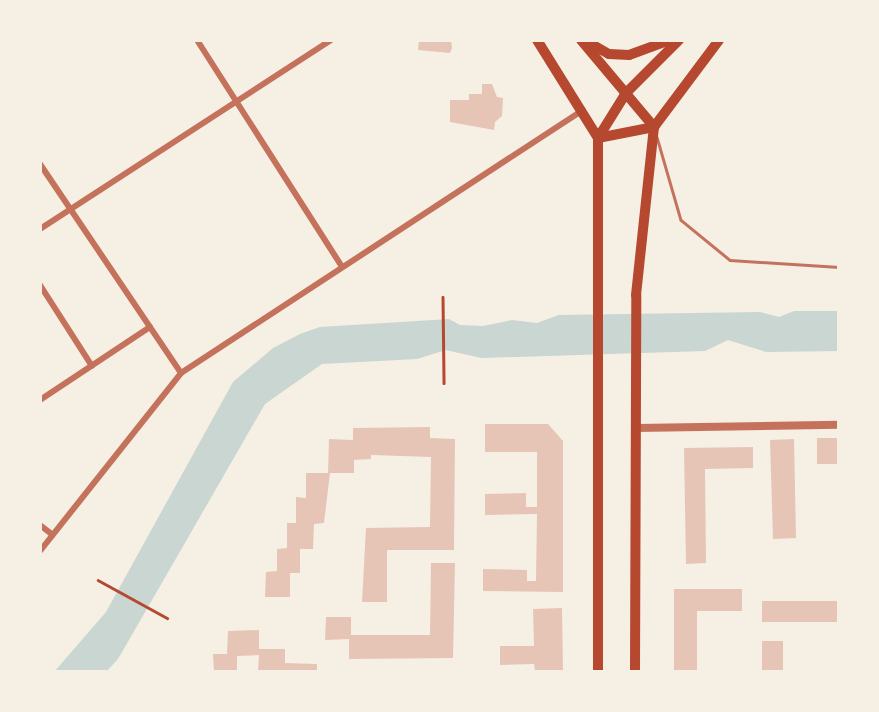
<!DOCTYPE html>
<style>
body{margin:0}
#map{position:relative;width:879px;height:712px;overflow:hidden;background:#f6efe4;font-family:Lato,sans-serif}
div>[style]{position:absolute}
[style*='--x']{left:calc(var(--x)*1px);top:calc(var(--y)*1px);width:calc(var(--w)*1px);rotate:calc(var(--a)*1deg)}
.water>*{inset:0;background:#c9d6d2}
.building>*{inset:0;background:#e6c5b7}
.path>*{height:2.5px;margin:-1.25px;padding:0 1.25px;transform-origin:1.25px;border-radius:1.25px;background:#b5482f}
.service>*{height:2.5px;margin:-1.25px;padding:0 1.25px;transform-origin:1.25px;border-radius:1.25px;background:#c5725c}
.minor>*{height:6px;margin:-3px;padding:0 3px;transform-origin:3px;border-radius:3px;background:#c5725c}
.tertiary>*{height:8px;margin:-4px;padding:0 4px;transform-origin:4px;border-radius:4px;background:#c5725c}
.trunk>*{height:10px;margin:-5px;padding:0 5px;transform-origin:5px;border-radius:5px;background:#b5482f}
span{translate:-50% -50%;white-space:nowrap;text-align:center;line-height:1.15;-webkit-text-stroke:7px #f6efe4;paint-order:stroke}
.frame{position:absolute;inset:0;border:42px solid #f6efe4;pointer-events:none}
</style>
<div id="map">
<div class="water">
<div style="clip-path:polygon(794px 311px,839px 311px,839px 351px,766px 352px,728px 340px,705px 351px,481px 358px,446px 350px,417px 359px,322px 364px,265px 404px,118px 659px,106px 672px,54px 672px,106px 612px,233px 382px,273px 348px,300px 334px,320px 327px,449px 319px,460px 325px,483px 326px,512px 320px,537px 323px,559px 315px,760px 312px,779px 317px)"></div>
</div>
<div class="building">
<div style="clip-path:polygon(419px 40px,451px 40px,452px 48px,450px 53px,418px 50px)"></div>
<div style="clip-path:polygon(482px 84px,492px 84px,497px 97px,503px 98px,502px 116px,495px 122px,494px 130px,450px 122px,450px 100px,469px 100px,469px 94px,482px 94px)"></div>
<div style="clip-path:polygon(485px 424px,548px 424px,563px 441px,563px 592px,483px 591px,483px 569px,527px 570px,527px 581px,536px 581px,537px 514px,485px 515px,485px 494px,526px 493px,526px 507px,537px 507px,537px 452px,485px 452px)"></div>
<div style="clip-path:polygon(430px 427px,430px 438px,455px 439px,454px 550px,387px 550px,387px 602px,362px 602px,366px 528px,430px 527px,431px 457px,371px 455px,371px 459px,354px 460px,354px 473px,330px 473px,324px 523px,314px 524px,313px 549px,300px 549px,300px 573px,290px 573px,290px 597px,265px 597px,266px 572px,277px 571px,277px 549px,287px 548px,287px 523px,296px 523px,296px 497px,306px 498px,306px 473px,328px 473px,329px 439px,353px 440px,353px 428px)"></div>
<div style="clip-path:polygon(817px 438px,839px 438px,839px 464px,817px 464px)"></div>
<div style="clip-path:polygon(794px 439px,796px 538px,773px 539px,770px 440px)"></div>
<div style="clip-path:polygon(753px 447px,753px 468px,705px 469px,706px 563px,686px 564px,684px 448px)"></div>
<div style="clip-path:polygon(431px 563px,455px 563px,453px 658px,349px 659px,349px 639px,325px 640px,326px 617px,351px 617px,351px 635px,430px 635px)"></div>
<div style="clip-path:polygon(674px 589px,742px 589px,742px 611px,697px 611px,697px 672px,674px 672px)"></div>
<div style="clip-path:polygon(762px 601px,839px 601px,839px 622px,762px 622px)"></div>
<div style="clip-path:polygon(562px 608px,563px 671px,535px 671px,534px 664px,500px 665px,500px 646px,534px 646px,533px 609px)"></div>
<div style="clip-path:polygon(259px 630px,259px 649px,285px 649px,285px 663px,317px 664px,317px 672px,258px 672px,259px 655px,237px 656px,237px 672px,214px 672px,213px 654px,227px 654px,228px 631px)"></div>
<div style="clip-path:polygon(762px 641px,783px 641px,783px 672px,762px 672px)"></div>
</div>
<div class="path">
<div style="--x:443;--y:297;--w:86;--a:89.3"></div>
<div style="--x:98;--y:580;--w:79;--a:28.8"></div>
</div>
<div class="service">
<div style="--x:657;--y:137;--w:86;--a:73.9"></div>
<div style="--x:681;--y:220;--w:63;--a:39.2"></div>
<div style="--x:730;--y:260;--w:109;--a:3.7"></div>
</div>
<div class="minor">
<div style="--x:197;--y:40;--w:269;--a:57.4"></div>
<div style="--x:40;--y:164;--w:252;--a:56"></div>
<div style="--x:40;--y:229;--w:347;--a:-33"></div>
<div style="--x:40;--y:285;--w:96;--a:57.3"></div>
<div style="--x:40;--y:400;--w:132;--a:-33.6"></div>
<div style="--x:40;--y:525;--w:16;--a:38"></div>
<div style="--x:40;--y:551;--w:227;--a:-51.6"></div>
<div style="--x:181;--y:373;--w:480;--a:-33.2"></div>
</div>
<div class="tertiary">
<div style="--x:637;--y:428;--w:202;--a:-0.9"></div>
</div>
<div class="trunk">
<div style="--x:537;--y:40;--w:115;--a:58.1"></div>
<div style="--x:581;--y:40;--w:114;--a:50"></div>
<div style="--x:588;--y:42;--w:24;--a:30"></div>
<div style="--x:609;--y:54;--w:20;--a:3"></div>
<div style="--x:629;--y:55;--w:44;--a:-20.1"></div>
<div style="--x:598;--y:138;--w:57;--a:-11.1"></div>
<div style="--x:598;--y:672;--w:534;--a:-90"></div>
<div style="--x:598;--y:138;--w:53;--a:-58.1"></div>
<div style="--x:626;--y:93;--w:75;--a:-45"></div>
<div style="--x:635;--y:672;--w:377;--a:-89.8"></div>
<div style="--x:636;--y:295;--w:169;--a:-83.9"></div>
<div style="--x:654;--y:127;--w:109;--a:-53.2"></div>
</div>
<div class="frame"></div>
</div>
